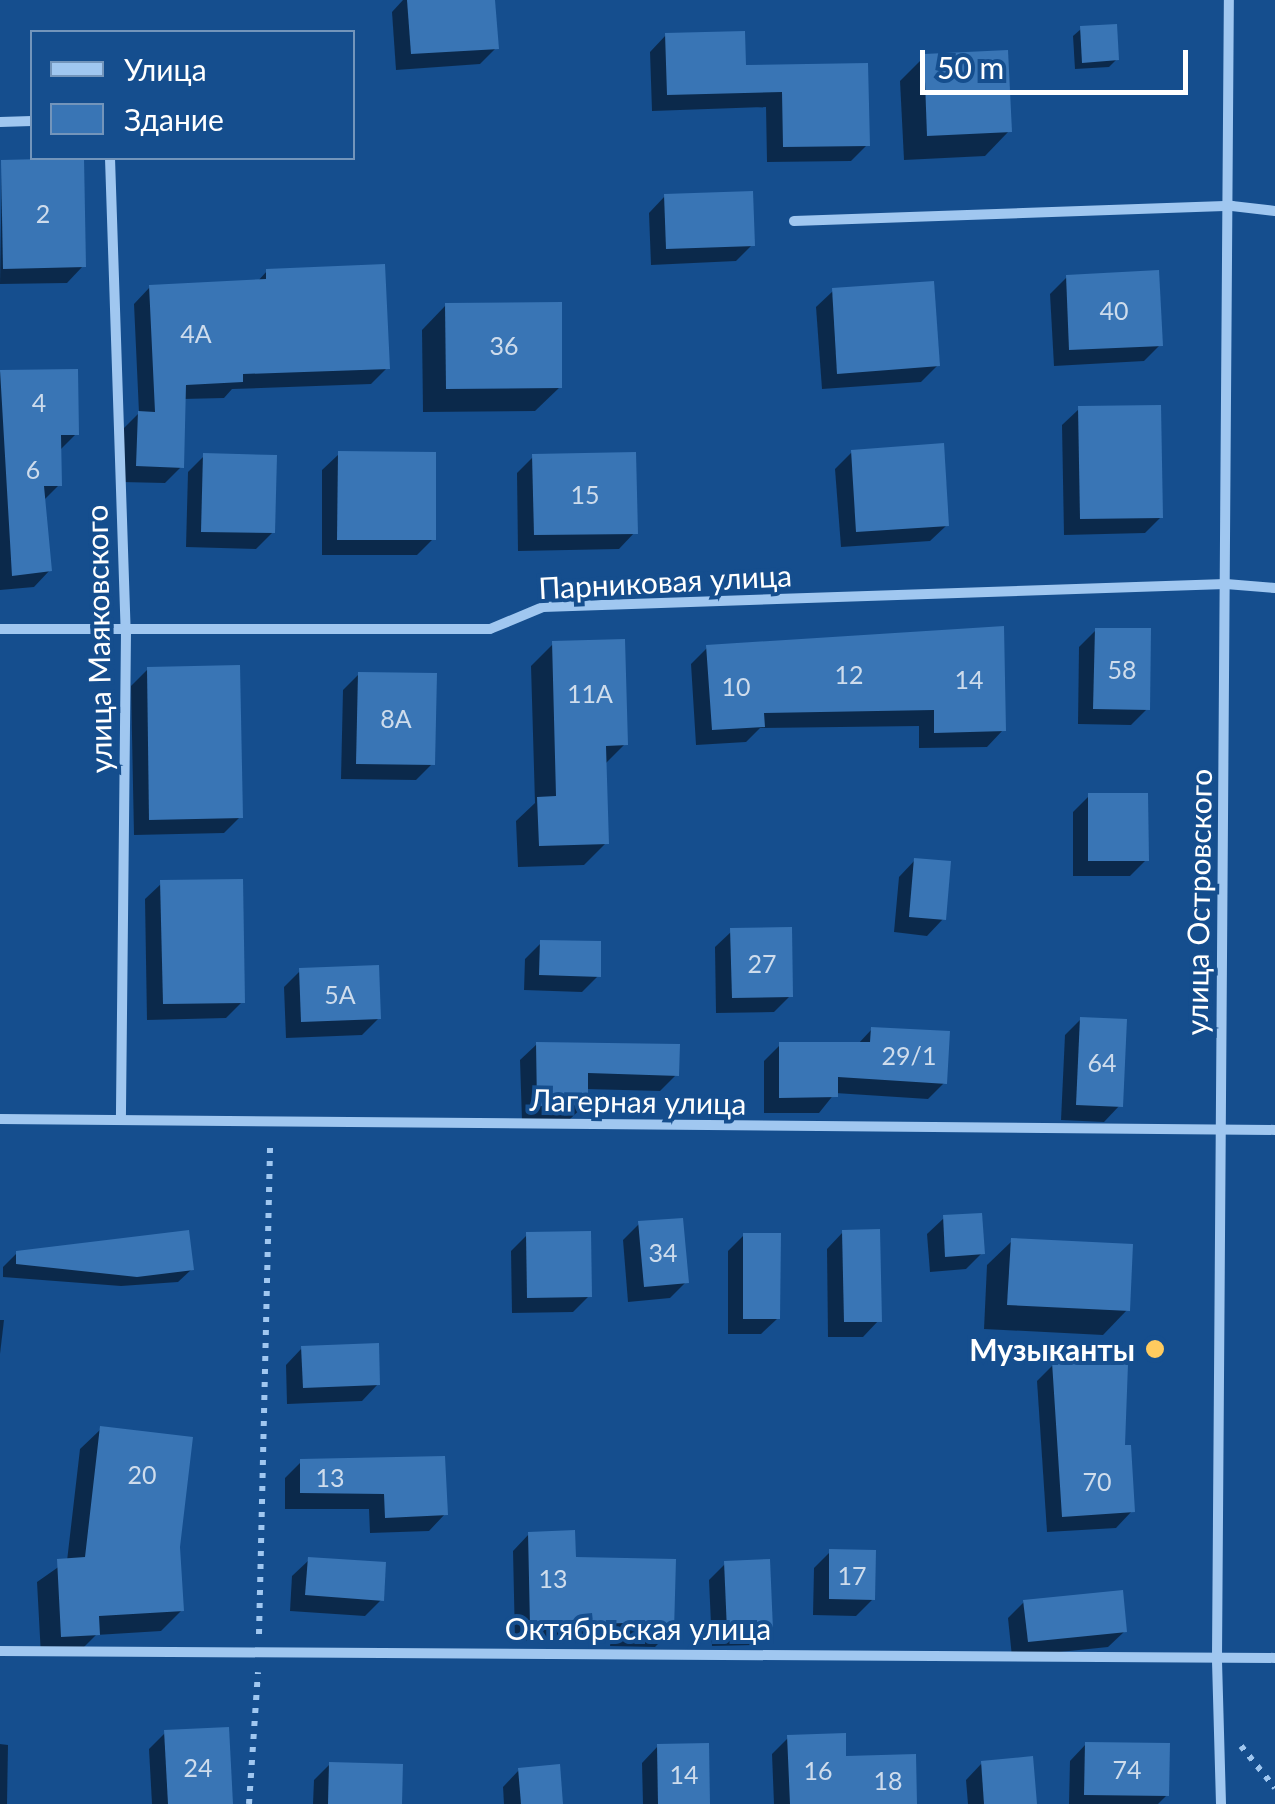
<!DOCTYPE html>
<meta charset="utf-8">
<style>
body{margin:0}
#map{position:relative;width:1275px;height:1804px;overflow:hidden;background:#154e8e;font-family:Lato,sans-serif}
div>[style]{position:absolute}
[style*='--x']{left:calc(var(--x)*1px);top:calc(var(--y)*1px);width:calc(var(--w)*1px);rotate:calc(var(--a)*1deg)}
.shadow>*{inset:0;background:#0007}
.building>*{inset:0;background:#3975b5}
.path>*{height:6px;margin-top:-3px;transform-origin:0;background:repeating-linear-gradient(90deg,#a0c7f0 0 5px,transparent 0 13px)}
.minor>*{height:10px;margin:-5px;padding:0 5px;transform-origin:5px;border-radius:5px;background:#a0c7f0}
.dots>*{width:28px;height:28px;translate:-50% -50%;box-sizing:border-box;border:5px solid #154e8e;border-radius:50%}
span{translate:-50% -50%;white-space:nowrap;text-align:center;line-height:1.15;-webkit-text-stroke:8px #154e8e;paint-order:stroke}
.number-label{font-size:25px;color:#cedcec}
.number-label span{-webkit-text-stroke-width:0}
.street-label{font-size:30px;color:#fff}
.poi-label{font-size:30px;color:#fff;font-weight:700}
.right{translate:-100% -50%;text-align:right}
.legend{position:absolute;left:30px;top:30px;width:325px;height:130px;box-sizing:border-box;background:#154e8e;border:2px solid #7395bb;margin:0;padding:12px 18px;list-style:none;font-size:30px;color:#fff}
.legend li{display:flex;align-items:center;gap:20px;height:50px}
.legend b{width:50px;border:2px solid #7395bb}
.scale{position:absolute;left:920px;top:50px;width:268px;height:45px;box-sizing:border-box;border:5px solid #fff;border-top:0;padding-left:12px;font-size:30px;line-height:35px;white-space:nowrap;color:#fff;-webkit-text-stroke:8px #154e8e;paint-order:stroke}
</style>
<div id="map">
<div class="shadow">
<div style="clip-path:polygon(403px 0,493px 0,496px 48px,480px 64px,396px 70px,392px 12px)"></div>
<div style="clip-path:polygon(1081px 29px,1117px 59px,1109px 67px,1075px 69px,1073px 36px)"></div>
<div style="clip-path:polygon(666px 35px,744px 68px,867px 145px,851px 161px,767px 162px,766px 107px,652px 111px,650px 52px)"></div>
<div style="clip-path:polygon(925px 56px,1009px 131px,985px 156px,904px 160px,900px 81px)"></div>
<div style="clip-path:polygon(2px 162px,83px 266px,67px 283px,0 284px)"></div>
<div style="clip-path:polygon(665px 196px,752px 245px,736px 261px,651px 265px,649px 213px)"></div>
<div style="clip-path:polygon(267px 271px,387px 368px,371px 384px,232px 389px,224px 398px,183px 399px,181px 467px,165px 483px,121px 482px,122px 430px,139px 413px,134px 304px,150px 287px,257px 282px)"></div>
<div style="clip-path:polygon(1067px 277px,1160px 345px,1144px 361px,1054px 366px,1050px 294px)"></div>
<div style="clip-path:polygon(833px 291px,938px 365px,921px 382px,822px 389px,816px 307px)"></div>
<div style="clip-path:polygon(446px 305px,560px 387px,535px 411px,423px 412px,422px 330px)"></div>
<div style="clip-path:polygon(0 372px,76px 372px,76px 434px,59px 451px,59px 485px,43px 501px,50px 570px,34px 587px,0 590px)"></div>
<div style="clip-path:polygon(1079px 409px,1161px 517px,1145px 533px,1064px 535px,1062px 425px)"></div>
<div style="clip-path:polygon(852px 452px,947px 525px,930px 541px,841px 547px,835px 469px)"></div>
<div style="clip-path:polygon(339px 454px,433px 539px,417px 555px,322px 555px,322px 470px)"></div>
<div style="clip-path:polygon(204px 456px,273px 532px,256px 549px,186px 547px,188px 472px)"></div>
<div style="clip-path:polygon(533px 457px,635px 532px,619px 549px,518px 551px,517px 473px)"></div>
<div style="clip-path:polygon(1001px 628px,1003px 730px,987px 747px,919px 748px,919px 726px,760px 728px,746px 742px,696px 745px,691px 664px,707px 648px)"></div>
<div style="clip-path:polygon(1096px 630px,1147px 709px,1131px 725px,1078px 724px,1079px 647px)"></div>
<div style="clip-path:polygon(553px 644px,625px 744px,604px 765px,606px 843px,584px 865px,518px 867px,516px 821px,535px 803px,531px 666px)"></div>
<div style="clip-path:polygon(148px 669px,240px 817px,224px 833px,134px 835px,131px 686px)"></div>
<div style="clip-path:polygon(359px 674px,432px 764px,416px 780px,341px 779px,343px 690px)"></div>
<div style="clip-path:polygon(1089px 796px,1146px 860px,1130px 876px,1073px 876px,1073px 812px)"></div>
<div style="clip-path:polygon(915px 860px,943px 919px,927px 936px,894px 932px,899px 877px)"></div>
<div style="clip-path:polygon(162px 883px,242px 1002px,226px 1018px,147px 1020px,145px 899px)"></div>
<div style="clip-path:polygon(732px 931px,790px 996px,774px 1012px,716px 1013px,715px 947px)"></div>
<div style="clip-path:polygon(541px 943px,598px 976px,582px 992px,524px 990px,525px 959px)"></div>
<div style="clip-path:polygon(300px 971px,379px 1018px,362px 1035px,286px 1038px,284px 987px)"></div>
<div style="clip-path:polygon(1081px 1019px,1120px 1105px,1104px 1122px,1061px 1120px,1065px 1035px)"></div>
<div style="clip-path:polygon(872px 1029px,944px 1083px,928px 1099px,835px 1093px,819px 1113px,764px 1113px,764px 1061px,780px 1045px,857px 1045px)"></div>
<div style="clip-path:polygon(537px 1044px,676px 1075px,660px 1091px,586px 1089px,586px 1104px,569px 1120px,522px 1121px,520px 1060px)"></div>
<div style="clip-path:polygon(944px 1218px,982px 1253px,966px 1269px,930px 1272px,927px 1234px)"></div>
<div style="clip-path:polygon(639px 1224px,686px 1282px,670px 1298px,628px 1302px,623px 1240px)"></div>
<div style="clip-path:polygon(843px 1232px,879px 1320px,863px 1337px,828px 1337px,827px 1249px)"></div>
<div style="clip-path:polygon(527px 1235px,589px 1296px,573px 1312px,512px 1313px,511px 1251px)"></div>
<div style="clip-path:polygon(744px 1235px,778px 1318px,761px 1334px,728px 1334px,728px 1251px)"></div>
<div style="clip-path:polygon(1012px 1241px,1127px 1310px,1103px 1335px,984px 1329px,987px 1265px)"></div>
<div style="clip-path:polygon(17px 1253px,192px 1269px,178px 1282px,121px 1286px,3px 1277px,3px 1267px)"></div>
<div style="clip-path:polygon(0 1320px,4px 1320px,0 1354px)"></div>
<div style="clip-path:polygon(302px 1348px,378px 1384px,362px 1401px,287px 1404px,286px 1365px)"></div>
<div style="clip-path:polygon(1053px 1365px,1132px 1511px,1116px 1528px,1047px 1532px,1037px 1381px)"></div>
<div style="clip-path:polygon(101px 1429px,178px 1547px,182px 1610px,161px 1631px,96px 1635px,76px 1655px,41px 1656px,37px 1582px,67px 1561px,80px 1449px)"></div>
<div style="clip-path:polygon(301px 1462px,445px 1514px,429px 1531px,370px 1533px,369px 1509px,285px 1509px,285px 1478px)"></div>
<div style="clip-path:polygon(529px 1534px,573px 1560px,672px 1630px,655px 1647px,610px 1646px,611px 1639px,515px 1641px,513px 1551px)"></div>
<div style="clip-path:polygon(830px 1552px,873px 1599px,856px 1616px,813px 1615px,814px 1568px)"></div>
<div style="clip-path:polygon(309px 1560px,381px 1600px,365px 1616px,290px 1611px,292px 1576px)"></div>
<div style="clip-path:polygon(725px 1564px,771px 1629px,754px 1645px,712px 1646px,709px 1580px)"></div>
<div style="clip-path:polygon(1024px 1602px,1125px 1631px,1108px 1647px,1012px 1657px,1008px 1618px)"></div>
<div style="clip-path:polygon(165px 1733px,230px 1804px,152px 1804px,149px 1749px)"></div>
<div style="clip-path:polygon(788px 1738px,844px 1758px,914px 1804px,774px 1804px,772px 1754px)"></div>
<div style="clip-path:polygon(0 1744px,8px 1745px,7px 1804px,0 1804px)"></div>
<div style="clip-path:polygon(1086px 1744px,1167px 1795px,1158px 1804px,1069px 1804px,1070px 1761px)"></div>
<div style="clip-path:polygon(658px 1746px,708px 1804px,643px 1804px,642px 1763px)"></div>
<div style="clip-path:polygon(982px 1763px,1035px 1804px,968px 1804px,966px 1780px)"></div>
<div style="clip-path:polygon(330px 1764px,400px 1804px,313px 1804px,314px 1780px)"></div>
<div style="clip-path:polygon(519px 1770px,561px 1804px,504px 1804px,503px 1787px)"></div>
</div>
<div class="building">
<div style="clip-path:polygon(407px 0,495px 0,499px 49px,411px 54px)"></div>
<div style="clip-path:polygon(1117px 24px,1119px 60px,1082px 63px,1080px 26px)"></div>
<div style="clip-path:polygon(745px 31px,746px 65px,868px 63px,870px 146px,783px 147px,782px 92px,667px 95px,665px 33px)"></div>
<div style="clip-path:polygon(1008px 50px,1012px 132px,927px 136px,924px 54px)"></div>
<div style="clip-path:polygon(84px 158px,86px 267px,3px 269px,1px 160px)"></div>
<div style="clip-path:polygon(753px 191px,755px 246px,666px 249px,664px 194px)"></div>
<div style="clip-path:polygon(385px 264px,390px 369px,243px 374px,243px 382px,186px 385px,184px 468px,136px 466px,138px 411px,155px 412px,149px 285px,266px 279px,266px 269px)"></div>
<div style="clip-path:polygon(1159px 270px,1163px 346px,1069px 350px,1066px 275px)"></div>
<div style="clip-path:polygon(934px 281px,940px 366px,837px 374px,832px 288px)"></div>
<div style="clip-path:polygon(562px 302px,562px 388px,446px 389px,445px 303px)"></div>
<div style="clip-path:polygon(78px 369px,79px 435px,61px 435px,62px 486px,44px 486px,52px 571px,12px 576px,0 370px)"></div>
<div style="clip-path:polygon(1161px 405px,1163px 518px,1080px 519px,1078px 406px)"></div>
<div style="clip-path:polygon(944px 443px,949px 526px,856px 532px,851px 450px)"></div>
<div style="clip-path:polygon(338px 451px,436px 452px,436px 540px,337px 540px)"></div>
<div style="clip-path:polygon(636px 452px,638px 534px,534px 535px,532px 454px)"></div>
<div style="clip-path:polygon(203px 453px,277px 455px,275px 533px,201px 532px)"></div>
<div style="clip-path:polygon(1004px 626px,1006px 731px,934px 733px,934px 710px,764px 713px,765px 727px,712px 730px,706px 645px)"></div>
<div style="clip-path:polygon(1095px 628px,1151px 628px,1150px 710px,1093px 709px)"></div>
<div style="clip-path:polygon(625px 639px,628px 745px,606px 746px,609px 844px,539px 846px,537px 797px,556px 796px,552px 641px)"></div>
<div style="clip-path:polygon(240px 665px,243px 818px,149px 820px,147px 667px)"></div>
<div style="clip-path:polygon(358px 672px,437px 673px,435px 765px,356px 764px)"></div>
<div style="clip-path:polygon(1088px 793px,1148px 793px,1149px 861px,1088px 861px)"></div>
<div style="clip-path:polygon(914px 858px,951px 861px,946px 920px,909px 917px)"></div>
<div style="clip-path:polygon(243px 879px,245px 1003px,163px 1004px,160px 880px)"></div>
<div style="clip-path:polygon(792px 927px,793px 997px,732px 998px,730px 928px)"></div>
<div style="clip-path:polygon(540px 940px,601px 941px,601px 977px,539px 975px)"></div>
<div style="clip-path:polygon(379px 965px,381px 1019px,301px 1022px,299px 968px)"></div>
<div style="clip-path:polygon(1080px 1017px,1127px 1019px,1123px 1107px,1076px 1105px)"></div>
<div style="clip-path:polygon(871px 1027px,950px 1031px,947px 1084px,838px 1077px,838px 1097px,779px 1098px,779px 1042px,870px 1042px)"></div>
<div style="clip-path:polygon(536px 1042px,680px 1044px,679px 1076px,588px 1073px,588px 1105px,537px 1106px)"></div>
<div style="clip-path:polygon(982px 1213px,985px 1254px,945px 1257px,943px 1215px)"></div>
<div style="clip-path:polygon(683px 1218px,689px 1283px,644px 1287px,638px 1221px)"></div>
<div style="clip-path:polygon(880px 1229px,882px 1322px,844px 1322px,842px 1230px)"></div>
<div style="clip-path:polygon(189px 1230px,194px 1270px,137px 1277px,16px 1264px,16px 1251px)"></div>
<div style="clip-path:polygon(591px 1231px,592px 1297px,527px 1298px,526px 1232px)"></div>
<div style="clip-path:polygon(743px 1233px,781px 1233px,780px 1319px,743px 1319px)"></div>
<div style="clip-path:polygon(1011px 1238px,1133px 1244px,1130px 1311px,1007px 1305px)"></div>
<div style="clip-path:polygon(379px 1343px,380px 1385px,303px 1388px,301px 1346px)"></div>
<div style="clip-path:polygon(1052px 1362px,1128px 1364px,1125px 1445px,1131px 1445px,1135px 1512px,1062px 1517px)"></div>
<div style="clip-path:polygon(100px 1426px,193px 1437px,180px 1547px,184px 1611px,99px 1616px,100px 1635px,61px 1637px,57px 1559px,85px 1557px)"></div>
<div style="clip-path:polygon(445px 1456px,448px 1515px,385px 1518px,384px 1494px,300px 1493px,300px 1459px)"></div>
<div style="clip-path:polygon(575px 1530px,576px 1557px,676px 1559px,674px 1631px,626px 1630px,626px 1623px,530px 1626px,528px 1532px)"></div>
<div style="clip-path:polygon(829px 1549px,876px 1550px,875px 1600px,829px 1599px)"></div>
<div style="clip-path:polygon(308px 1557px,386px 1562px,384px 1601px,305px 1595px)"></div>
<div style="clip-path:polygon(770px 1559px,773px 1630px,727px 1631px,724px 1561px)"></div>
<div style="clip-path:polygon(1123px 1590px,1127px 1632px,1028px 1642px,1023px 1600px)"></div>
<div style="clip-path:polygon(229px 1727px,233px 1804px,168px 1804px,164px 1730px)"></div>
<div style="clip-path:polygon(846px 1733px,846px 1756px,916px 1754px,917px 1804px,790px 1804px,787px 1735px)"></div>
<div style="clip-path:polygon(1085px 1742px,1170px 1743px,1169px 1796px,1084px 1795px)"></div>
<div style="clip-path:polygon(709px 1743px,710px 1804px,658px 1804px,657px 1744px)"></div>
<div style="clip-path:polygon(1033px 1756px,1037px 1804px,984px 1804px,981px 1761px)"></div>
<div style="clip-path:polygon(329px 1762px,403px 1764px,402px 1804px,328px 1804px)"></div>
<div style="clip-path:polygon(560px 1764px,563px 1804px,521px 1804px,518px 1768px)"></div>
</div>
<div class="path">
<div style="--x:259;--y:1634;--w:492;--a:-88.7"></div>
<div style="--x:1241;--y:1746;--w:54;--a:51"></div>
<div style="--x:249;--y:1804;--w:132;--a:-86.1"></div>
</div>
<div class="minor">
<div style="--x:0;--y:122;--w:32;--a:-2"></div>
<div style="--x:110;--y:158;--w:474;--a:88.1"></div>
<div style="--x:126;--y:632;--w:487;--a:90.6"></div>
<div style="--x:794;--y:221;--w:438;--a:-2"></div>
<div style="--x:1232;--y:206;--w:43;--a:6.6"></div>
<div style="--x:0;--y:629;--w:490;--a:0"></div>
<div style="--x:490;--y:629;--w:57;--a:-22.5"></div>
<div style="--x:543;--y:607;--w:683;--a:-1.93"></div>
<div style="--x:1226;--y:584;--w:49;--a:4.7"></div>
<div style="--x:0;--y:1119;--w:1275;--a:0.49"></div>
<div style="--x:0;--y:1651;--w:1275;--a:0.31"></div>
<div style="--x:1221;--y:1804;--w:147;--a:-91.6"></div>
<div style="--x:1217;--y:1657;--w:1657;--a:-89.59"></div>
</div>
<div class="dots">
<div style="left:1155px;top:1349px;background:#ffcb5f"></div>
</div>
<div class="number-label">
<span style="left:43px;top:213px">2</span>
<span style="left:1114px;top:310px">40</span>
<span style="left:196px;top:333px">4А</span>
<span style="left:504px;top:345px">36</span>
<span style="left:39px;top:402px">4</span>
<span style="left:33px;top:469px">6</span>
<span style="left:585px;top:494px">15</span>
<span style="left:1122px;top:669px">58</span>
<span style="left:849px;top:674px">12</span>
<span style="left:969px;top:679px">14</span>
<span style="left:736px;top:686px">10</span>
<span style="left:590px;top:693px">11А</span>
<span style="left:396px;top:718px">8А</span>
<span style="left:762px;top:963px">27</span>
<span style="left:340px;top:994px">5А</span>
<span style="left:909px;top:1055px">29/1</span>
<span style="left:1102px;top:1062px">64</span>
<span style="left:663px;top:1252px">34</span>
<span style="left:142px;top:1474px">20</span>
<span style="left:330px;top:1477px">13</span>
<span style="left:1097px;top:1481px">70</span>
<span style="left:852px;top:1575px">17</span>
<span style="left:553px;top:1578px">13</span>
<span style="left:198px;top:1767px">24</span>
<span style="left:1127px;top:1769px">74</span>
<span style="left:818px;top:1770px">16</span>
<span style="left:684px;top:1774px">14</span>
<span style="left:888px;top:1780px">18</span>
</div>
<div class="street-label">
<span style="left:665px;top:581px;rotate:-3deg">Парниковая улица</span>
<span style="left:98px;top:639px;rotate:-91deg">улица Маяковского</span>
<span style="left:1198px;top:902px;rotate:-89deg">улица Островского</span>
<span style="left:638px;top:1101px;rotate:1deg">Лагерная улица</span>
<span style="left:638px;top:1628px">Октябрьская улица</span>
</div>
<div class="poi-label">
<span class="right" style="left:1135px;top:1349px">Музыканты</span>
</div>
<ul class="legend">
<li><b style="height:12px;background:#a0c7f0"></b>Улица</li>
<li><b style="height:28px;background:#3975b5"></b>Здание</li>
</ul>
<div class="scale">50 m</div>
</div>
